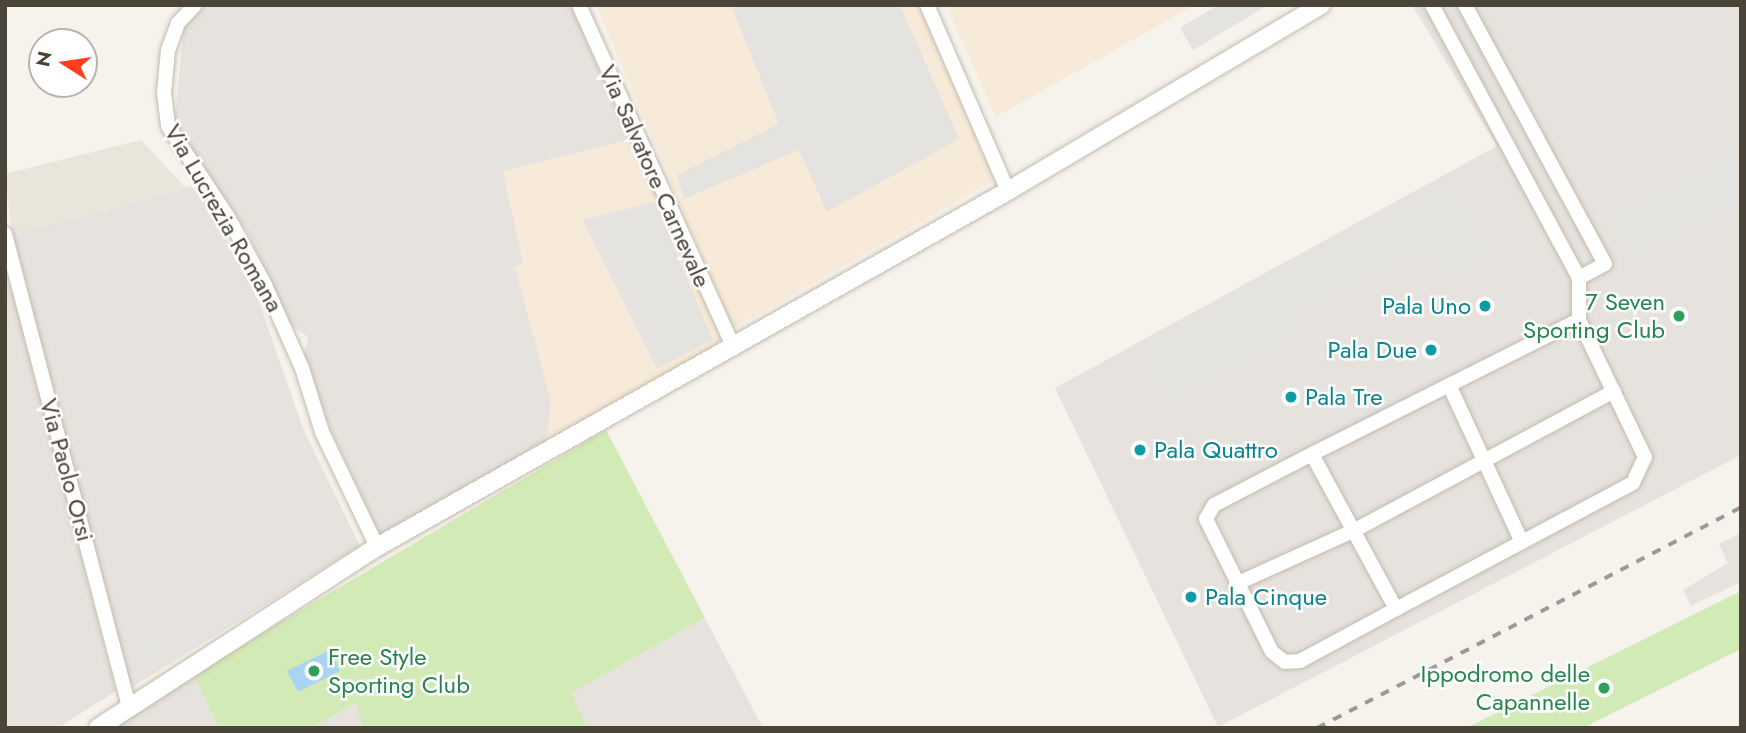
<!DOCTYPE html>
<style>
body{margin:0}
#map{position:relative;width:1746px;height:733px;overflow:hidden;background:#f6f3ec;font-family:Jost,sans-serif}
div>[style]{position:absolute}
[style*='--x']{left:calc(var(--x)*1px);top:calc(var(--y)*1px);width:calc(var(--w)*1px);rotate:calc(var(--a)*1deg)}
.residential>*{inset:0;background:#eae5da}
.commercial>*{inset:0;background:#f7ead8}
.industrial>*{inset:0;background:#e6e2dd}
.green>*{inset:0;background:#d2eab5}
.parking>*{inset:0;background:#e5e3e0}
.water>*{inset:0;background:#a9d4f2}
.roads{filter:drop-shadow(0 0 2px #c2bbae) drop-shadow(0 0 2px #c2bbae)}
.minor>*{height:14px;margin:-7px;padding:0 7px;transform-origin:7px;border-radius:7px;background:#fff}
.tertiary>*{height:18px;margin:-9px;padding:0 9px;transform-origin:9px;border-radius:9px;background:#fff}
.rail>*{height:3.5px;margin-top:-1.75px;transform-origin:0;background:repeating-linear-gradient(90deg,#9a9a9a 0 9px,transparent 0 18px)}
.dots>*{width:19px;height:19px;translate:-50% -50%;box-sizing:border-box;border:4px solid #fff;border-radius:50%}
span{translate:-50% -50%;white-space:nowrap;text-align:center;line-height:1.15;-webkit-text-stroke:5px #fff;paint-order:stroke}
.street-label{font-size:24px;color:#4b4439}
.leisure-label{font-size:24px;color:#27864d}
.right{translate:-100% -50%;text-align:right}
.left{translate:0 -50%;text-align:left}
.culture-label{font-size:24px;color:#0d838f}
.frame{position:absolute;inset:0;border:7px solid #4b4439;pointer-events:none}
.north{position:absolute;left:28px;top:28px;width:70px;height:70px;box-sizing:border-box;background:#fff;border:2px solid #b7b4b0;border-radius:50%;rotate:282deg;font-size:19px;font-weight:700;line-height:28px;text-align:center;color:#4b4439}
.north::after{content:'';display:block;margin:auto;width:24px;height:32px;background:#fc3f1d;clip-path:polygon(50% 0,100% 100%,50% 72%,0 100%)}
</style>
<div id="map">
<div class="residential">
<div style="clip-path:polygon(141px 140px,185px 187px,12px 235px,5px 174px)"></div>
</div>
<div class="commercial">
<div style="clip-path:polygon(596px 5px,919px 5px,995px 180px,733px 329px)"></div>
<div style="clip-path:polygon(946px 5px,1195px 5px,996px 117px)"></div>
<div style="clip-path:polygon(636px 139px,726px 344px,546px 445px,551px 401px,515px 267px,523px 263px,503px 170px)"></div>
</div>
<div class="industrial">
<div style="clip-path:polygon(206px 5px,571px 5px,629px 140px,503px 171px,523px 263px,515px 267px,551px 401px,546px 445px,382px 539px,321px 409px,304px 356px,308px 337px,291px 325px,247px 231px,174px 130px,184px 21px)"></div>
<div style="clip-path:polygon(1412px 5px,1741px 5px,1741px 455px,1218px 727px,1055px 388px,1497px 146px)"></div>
<div style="clip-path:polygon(191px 186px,213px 214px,259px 302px,303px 428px,360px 546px,129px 689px,12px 235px)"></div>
<div style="clip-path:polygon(10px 283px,116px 691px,58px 728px,5px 728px,5px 284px)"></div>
<div style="clip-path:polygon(1741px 533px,1741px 582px,1691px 606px,1683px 590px,1728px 563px,1719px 544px)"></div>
<div style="clip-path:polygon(705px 618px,763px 728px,588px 728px,571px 693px)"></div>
<div style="clip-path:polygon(193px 674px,219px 728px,113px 728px)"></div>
<div style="clip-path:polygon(357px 703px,363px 728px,311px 728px)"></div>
</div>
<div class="green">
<div style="clip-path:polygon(606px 430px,705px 618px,571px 693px,588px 728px,363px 728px,356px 703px,311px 728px,219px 728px,193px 674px)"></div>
<div style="clip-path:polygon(1741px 591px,1741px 649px,1583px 728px,1466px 728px)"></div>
</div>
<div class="parking">
<div style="clip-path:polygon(731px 5px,900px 5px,959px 139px,827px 212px,799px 150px,684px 199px,677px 175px,779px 124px)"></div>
<div style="clip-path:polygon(1218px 5px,1268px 5px,1193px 50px,1180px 28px)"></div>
<div style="clip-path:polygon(1741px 147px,1741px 208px,1626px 269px,1603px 220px)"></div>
<div style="clip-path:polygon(1456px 175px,1498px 258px,1448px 286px,1426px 251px,1291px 323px,1298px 338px,1169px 406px,1137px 343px)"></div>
<div style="clip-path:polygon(655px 202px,713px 340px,657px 369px,583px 220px)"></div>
<div style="clip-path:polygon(167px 636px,172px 657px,129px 681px,123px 648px)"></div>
</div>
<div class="water">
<div style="clip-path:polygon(330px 650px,340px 671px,298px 692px,287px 671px)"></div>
</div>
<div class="roads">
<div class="minor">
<div style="--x:195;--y:5;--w:25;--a:133"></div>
<div style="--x:178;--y:23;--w:29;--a:110"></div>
<div style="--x:168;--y:50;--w:43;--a:95.3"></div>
<div style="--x:164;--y:93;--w:33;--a:83"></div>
<div style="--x:168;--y:126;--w:109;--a:56.6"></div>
<div style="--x:228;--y:217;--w:77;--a:61.4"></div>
<div style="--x:265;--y:285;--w:91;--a:66"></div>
<div style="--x:302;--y:368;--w:67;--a:72.6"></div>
<div style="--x:322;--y:432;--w:127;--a:64.4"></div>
<div style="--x:579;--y:5;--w:374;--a:65.7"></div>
<div style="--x:927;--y:5;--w:203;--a:66.5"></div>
<div style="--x:1432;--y:5;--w:310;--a:61.7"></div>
<div style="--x:1579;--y:278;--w:42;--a:90"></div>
<div style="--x:1579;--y:320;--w:152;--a:64.3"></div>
<div style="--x:1645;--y:457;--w:29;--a:115"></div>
<div style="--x:1633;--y:483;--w:268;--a:152"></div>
<div style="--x:1396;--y:609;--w:176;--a:-118.5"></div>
<div style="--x:1312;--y:454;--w:299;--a:-26.7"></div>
<div style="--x:1465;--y:5;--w:294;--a:61.6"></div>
<div style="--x:1605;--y:264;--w:30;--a:152"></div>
<div style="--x:5;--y:234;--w:489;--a:75.3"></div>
<div style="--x:1449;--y:385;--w:173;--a:65.1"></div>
<div style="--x:1312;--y:454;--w:110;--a:152.5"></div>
<div style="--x:1214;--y:505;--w:16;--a:120"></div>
<div style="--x:1206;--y:519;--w:148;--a:63.6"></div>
<div style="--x:1272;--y:652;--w:16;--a:38"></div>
<div style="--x:1285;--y:662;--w:15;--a:-4"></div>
<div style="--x:1300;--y:661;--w:109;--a:-28.4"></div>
<div style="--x:1236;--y:584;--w:128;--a:-24.4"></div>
<div style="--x:1353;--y:531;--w:296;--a:-28.2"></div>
</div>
<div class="tertiary">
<div style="--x:98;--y:728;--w:333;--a:-33"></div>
<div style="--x:377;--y:547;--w:724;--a:-29.43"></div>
<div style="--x:1008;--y:191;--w:364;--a:-30.7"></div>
</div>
</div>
<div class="rail">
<div style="--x:1317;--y:728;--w:478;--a:-27.5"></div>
</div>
<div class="dots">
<div style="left:1485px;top:306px;background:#0f9aa8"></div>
<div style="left:1679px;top:316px;background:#2e9e5b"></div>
<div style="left:1431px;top:350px;background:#0f9aa8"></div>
<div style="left:1291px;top:397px;background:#0f9aa8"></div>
<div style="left:1140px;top:450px;background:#0f9aa8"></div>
<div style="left:1191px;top:597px;background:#0f9aa8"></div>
<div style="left:314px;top:671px;background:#2e9e5b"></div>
<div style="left:1604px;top:688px;background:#2e9e5b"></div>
</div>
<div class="street-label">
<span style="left:655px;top:176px;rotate:66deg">Via Salvatore Carnevale</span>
<span style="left:224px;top:218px;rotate:60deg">Via Lucrezia Romana</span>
<span style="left:67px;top:470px;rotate:75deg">Via Paolo Orsi</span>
</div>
<div class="leisure-label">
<span class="right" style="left:1665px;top:316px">7 Seven<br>Sporting Club</span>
<span class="left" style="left:328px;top:671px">Free Style<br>Sporting Club</span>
<span class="right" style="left:1590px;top:688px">Ippodromo delle<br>Capannelle</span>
</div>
<div class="culture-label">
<span class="right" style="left:1471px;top:306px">Pala Uno</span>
<span class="right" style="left:1417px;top:350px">Pala Due</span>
<span class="left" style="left:1305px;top:397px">Pala Tre</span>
<span class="left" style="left:1154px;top:450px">Pala Quattro</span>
<span class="left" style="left:1205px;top:597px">Pala Cinque</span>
</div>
<div class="frame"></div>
<div class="north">N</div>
</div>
